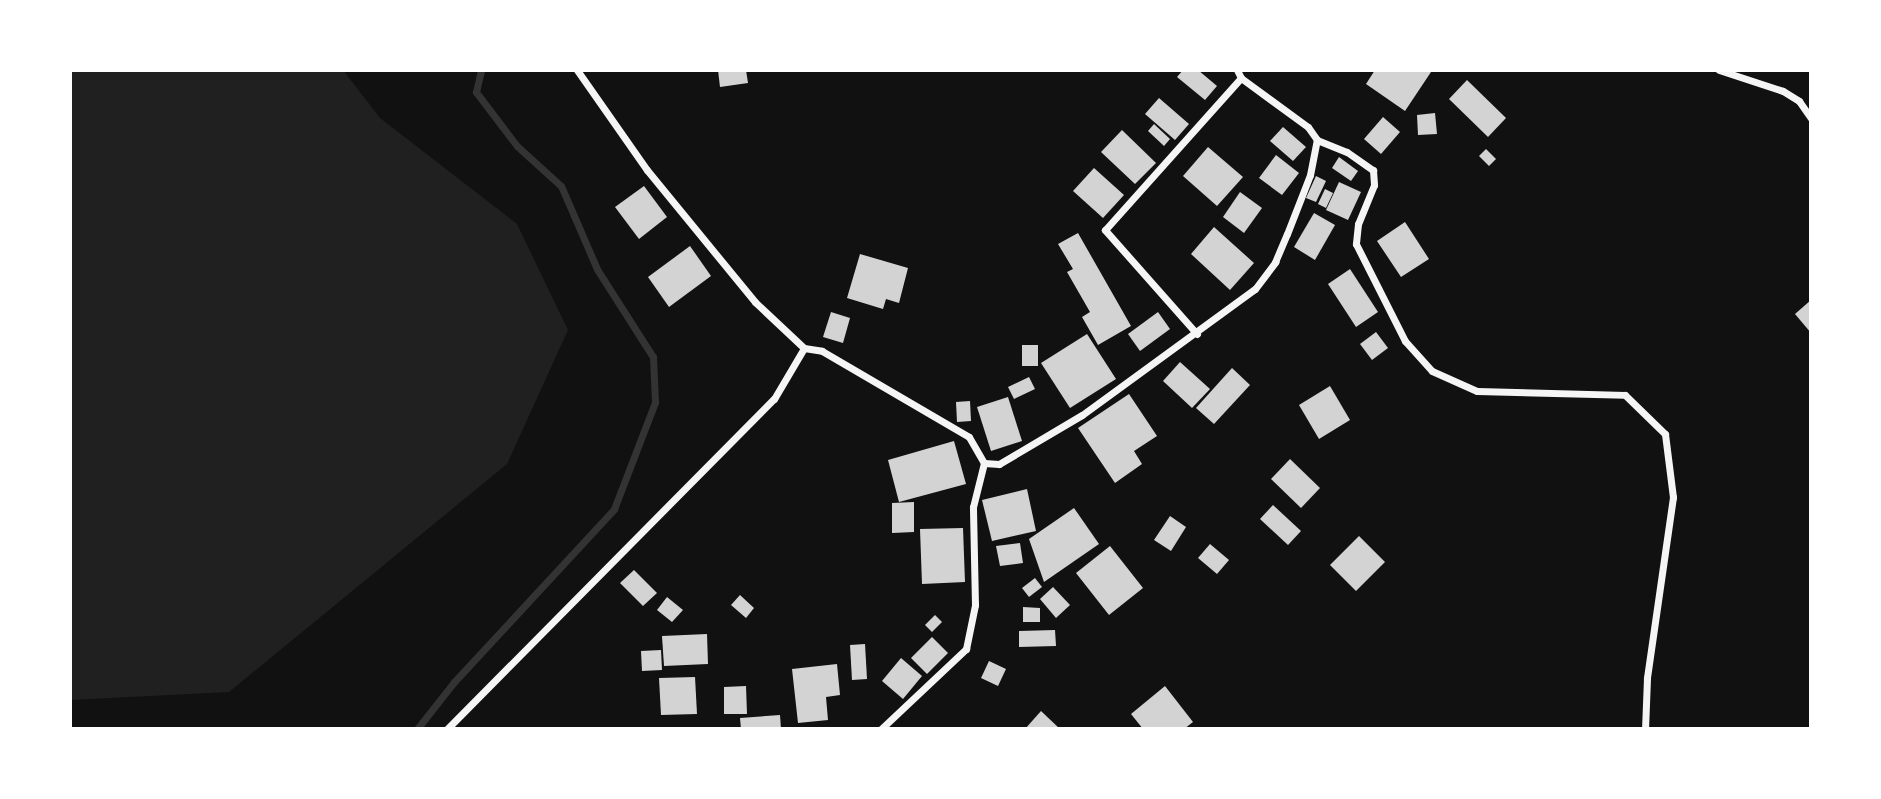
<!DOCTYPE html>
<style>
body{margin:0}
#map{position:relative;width:1881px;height:799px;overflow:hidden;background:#111;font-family:"Work Sans",sans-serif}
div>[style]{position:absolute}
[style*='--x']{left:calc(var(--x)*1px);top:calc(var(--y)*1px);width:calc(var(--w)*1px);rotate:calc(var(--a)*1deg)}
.green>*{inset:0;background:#202020}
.stream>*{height:7px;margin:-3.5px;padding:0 3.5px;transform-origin:3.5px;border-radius:3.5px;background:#333}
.building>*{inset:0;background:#d3d3d3}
.minor>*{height:7px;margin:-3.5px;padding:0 3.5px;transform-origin:3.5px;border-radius:3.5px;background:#f5f5f5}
span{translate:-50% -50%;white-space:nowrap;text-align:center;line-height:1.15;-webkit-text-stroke:6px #fff;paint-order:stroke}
.frame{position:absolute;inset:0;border:72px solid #fff;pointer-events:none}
</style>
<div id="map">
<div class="green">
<div style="clip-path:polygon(70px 70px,343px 70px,380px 118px,517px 224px,568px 330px,507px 464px,229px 692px,70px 700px)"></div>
</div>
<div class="stream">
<div style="--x:417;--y:729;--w:60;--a:-51.8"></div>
<div style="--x:454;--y:682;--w:236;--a:-47.2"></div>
<div style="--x:614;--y:509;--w:115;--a:-69"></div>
<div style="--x:655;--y:402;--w:45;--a:-92.5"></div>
<div style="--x:653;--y:357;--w:104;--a:-122.5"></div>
<div style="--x:597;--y:269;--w:90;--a:-113.4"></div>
<div style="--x:561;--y:186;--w:59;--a:-137.7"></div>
<div style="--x:517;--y:146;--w:68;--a:-127.2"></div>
<div style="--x:476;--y:92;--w:23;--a:-77"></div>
</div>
<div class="building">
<div style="clip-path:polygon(718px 70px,746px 70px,748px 83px,720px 87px)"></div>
<div style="clip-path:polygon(1183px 70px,1198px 70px,1217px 86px,1205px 100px,1177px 77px)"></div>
<div style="clip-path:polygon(1375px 70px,1428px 70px,1431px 72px,1405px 111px,1366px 84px)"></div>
<div style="clip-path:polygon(1467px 80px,1506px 118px,1488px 137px,1449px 99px)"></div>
<div style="clip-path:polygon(1159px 98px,1189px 124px,1175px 140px,1145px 114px)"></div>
<div style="clip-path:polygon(1435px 113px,1437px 134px,1418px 135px,1417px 115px)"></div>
<div style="clip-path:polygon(1383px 117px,1400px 132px,1381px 154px,1364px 139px)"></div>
<div style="clip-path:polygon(1154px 124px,1170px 139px,1164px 146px,1148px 131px)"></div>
<div style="clip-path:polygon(1283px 127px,1306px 147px,1293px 161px,1270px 141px)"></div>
<div style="clip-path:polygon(1122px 130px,1156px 163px,1135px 184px,1101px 152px)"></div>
<div style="clip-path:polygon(1208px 147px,1243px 177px,1217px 206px,1183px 176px)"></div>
<div style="clip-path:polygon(1486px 149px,1496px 159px,1489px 166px,1479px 156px)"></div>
<div style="clip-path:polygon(1276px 155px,1299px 173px,1282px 195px,1259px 178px)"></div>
<div style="clip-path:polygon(1339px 157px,1358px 171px,1351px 181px,1332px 168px)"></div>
<div style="clip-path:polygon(1094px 168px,1124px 195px,1103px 218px,1073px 191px)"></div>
<div style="clip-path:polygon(1316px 176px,1326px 181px,1316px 202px,1306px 198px)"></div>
<div style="clip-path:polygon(1339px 182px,1361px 192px,1348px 220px,1326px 210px)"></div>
<div style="clip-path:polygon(644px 186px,667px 217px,639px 239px,615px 207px)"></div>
<div style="clip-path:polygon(1325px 189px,1333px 193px,1326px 208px,1318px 204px)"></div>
<div style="clip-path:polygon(1240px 192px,1262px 208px,1244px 233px,1223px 217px)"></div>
<div style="clip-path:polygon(1314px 213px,1335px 225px,1315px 260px,1294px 247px)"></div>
<div style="clip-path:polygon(1405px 222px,1429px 259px,1401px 277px,1377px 241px)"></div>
<div style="clip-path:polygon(1214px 227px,1254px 263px,1230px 290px,1191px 254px)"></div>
<div style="clip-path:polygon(1078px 233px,1131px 326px,1098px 345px,1082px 317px,1090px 312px,1067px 272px,1073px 269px,1058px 244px)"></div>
<div style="clip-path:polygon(690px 246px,711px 276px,669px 307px,648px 277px)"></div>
<div style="clip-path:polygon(860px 254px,908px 268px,899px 303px,886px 299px,883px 309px,847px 298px)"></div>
<div style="clip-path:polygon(1350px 269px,1378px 312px,1356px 327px,1328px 284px)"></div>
<div style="clip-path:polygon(1811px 300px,1811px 333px,1795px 314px)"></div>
<div style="clip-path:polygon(831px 312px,850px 318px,843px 343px,823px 337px)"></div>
<div style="clip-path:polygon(1158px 312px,1170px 329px,1140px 351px,1128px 334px)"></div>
<div style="clip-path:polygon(1376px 332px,1388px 348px,1372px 360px,1360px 344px)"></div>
<div style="clip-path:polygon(1087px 334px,1116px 379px,1070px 408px,1041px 363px)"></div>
<div style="clip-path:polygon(1022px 345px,1038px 345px,1038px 366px,1022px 366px)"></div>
<div style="clip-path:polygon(1180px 362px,1210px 389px,1192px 408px,1163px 381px)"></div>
<div style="clip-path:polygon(1232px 368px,1250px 385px,1214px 424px,1196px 408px)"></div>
<div style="clip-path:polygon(1029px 377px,1035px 389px,1014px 399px,1008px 387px)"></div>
<div style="clip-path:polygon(1330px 386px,1350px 420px,1319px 439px,1299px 405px)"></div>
<div style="clip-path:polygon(1129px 394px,1157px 436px,1134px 451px,1142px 464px,1115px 483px,1078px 428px)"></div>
<div style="clip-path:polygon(1008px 397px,1022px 441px,991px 451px,977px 407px)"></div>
<div style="clip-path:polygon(970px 401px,971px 421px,957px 422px,956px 402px)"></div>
<div style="clip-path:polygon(954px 441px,966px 484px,899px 502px,888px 460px)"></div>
<div style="clip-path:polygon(1290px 459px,1320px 488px,1301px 508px,1271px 479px)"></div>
<div style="clip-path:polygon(1027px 489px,1036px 531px,992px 541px,982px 500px)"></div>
<div style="clip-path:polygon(914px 502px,914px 532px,892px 533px,892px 503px)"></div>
<div style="clip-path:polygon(1273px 505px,1301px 531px,1288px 545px,1260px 519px)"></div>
<div style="clip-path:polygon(1074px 508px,1099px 544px,1044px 582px,1029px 539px)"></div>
<div style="clip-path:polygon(1170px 516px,1186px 527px,1171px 551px,1154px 540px)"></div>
<div style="clip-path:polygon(963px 528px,965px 582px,922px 584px,920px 529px)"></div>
<div style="clip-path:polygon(1359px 536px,1385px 562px,1356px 591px,1330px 565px)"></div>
<div style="clip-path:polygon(1020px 543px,1023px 563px,1000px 566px,996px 546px)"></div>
<div style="clip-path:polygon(1210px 544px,1229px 560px,1217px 574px,1198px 558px)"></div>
<div style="clip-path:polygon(1110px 546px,1143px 588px,1109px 615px,1076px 573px)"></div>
<div style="clip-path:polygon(634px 570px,657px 593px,643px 606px,620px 583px)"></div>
<div style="clip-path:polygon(1035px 578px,1042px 587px,1029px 597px,1022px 588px)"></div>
<div style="clip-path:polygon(1053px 587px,1070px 605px,1056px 618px,1040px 599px)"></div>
<div style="clip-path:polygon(740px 595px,754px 608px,746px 618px,731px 605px)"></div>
<div style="clip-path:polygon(667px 597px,683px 610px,672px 622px,657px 610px)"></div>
<div style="clip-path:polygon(1023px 607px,1040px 608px,1040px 622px,1023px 622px)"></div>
<div style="clip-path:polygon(935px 615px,942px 622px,932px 632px,925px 625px)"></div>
<div style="clip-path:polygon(1055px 630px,1056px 646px,1019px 647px,1019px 631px)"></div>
<div style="clip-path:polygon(707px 634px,708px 664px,664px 666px,662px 636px)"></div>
<div style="clip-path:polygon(932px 637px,948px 653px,927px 674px,911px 658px)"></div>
<div style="clip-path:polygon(865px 644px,867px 679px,852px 680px,850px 645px)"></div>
<div style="clip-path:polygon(661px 650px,662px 670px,642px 671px,641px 651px)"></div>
<div style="clip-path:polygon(901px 658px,922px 676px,903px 699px,882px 681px)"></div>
<div style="clip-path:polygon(989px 661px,1006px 669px,998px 686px,981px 678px)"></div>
<div style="clip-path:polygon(837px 664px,840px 695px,826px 697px,828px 720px,798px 723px,792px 669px)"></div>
<div style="clip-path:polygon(695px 677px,697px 714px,661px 715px,659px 678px)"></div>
<div style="clip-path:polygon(746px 686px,747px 714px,724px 714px,724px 687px)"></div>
<div style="clip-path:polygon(1165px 686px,1193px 722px,1184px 729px,1143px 729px,1131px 714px)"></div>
<div style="clip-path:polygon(1041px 711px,1060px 729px,1025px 729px)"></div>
<div style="clip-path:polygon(780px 715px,781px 729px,741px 729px,740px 718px)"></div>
</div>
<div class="minor">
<div style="--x:577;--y:70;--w:122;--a:55"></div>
<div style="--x:647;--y:170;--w:171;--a:50.7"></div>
<div style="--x:755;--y:302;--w:67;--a:43.2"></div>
<div style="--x:804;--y:348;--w:18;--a:9"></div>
<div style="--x:822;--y:351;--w:170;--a:30.3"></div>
<div style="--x:969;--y:437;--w:30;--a:60"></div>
<div style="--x:1237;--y:70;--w:9;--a:63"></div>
<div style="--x:1241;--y:78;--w:83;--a:36.2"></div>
<div style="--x:1308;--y:127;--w:16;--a:55"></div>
<div style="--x:1317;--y:140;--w:32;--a:22"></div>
<div style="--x:1347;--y:152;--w:32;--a:35"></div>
<div style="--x:1373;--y:170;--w:15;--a:86"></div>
<div style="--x:1374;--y:185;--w:42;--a:112.3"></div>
<div style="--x:1358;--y:224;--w:20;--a:96"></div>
<div style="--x:1356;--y:244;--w:109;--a:63.2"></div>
<div style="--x:1405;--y:341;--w:40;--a:48"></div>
<div style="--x:1432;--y:371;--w:49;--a:24"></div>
<div style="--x:1477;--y:391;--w:148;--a:1.5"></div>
<div style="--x:1625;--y:395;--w:56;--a:44.3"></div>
<div style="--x:1665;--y:434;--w:64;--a:82.8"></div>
<div style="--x:1673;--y:497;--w:183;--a:98.2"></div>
<div style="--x:1647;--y:678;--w:51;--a:92.2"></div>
<div style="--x:1719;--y:70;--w:67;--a:18.2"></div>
<div style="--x:1783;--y:91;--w:19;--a:32"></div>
<div style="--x:1799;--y:101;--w:21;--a:55"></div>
<div style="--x:1197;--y:334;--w:139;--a:-131.5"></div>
<div style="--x:1105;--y:230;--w:204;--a:-48.2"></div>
<div style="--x:984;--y:463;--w:15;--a:4"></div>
<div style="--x:999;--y:464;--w:96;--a:-30.6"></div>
<div style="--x:1082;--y:415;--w:214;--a:-36.1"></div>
<div style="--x:1255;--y:289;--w:34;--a:-53"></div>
<div style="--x:1275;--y:262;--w:30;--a:-67"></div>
<div style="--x:1287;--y:234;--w:63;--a:-68.7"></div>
<div style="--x:1310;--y:175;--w:36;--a:-79"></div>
<div style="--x:447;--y:729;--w:465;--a:-45.3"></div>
<div style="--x:774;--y:399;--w:59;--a:-59.5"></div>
<div style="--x:881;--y:729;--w:117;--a:-43.3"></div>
<div style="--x:966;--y:649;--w:45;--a:-78.4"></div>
<div style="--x:975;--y:605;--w:98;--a:-91.2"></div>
<div style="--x:973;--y:507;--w:45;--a:-76"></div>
</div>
<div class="frame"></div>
</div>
